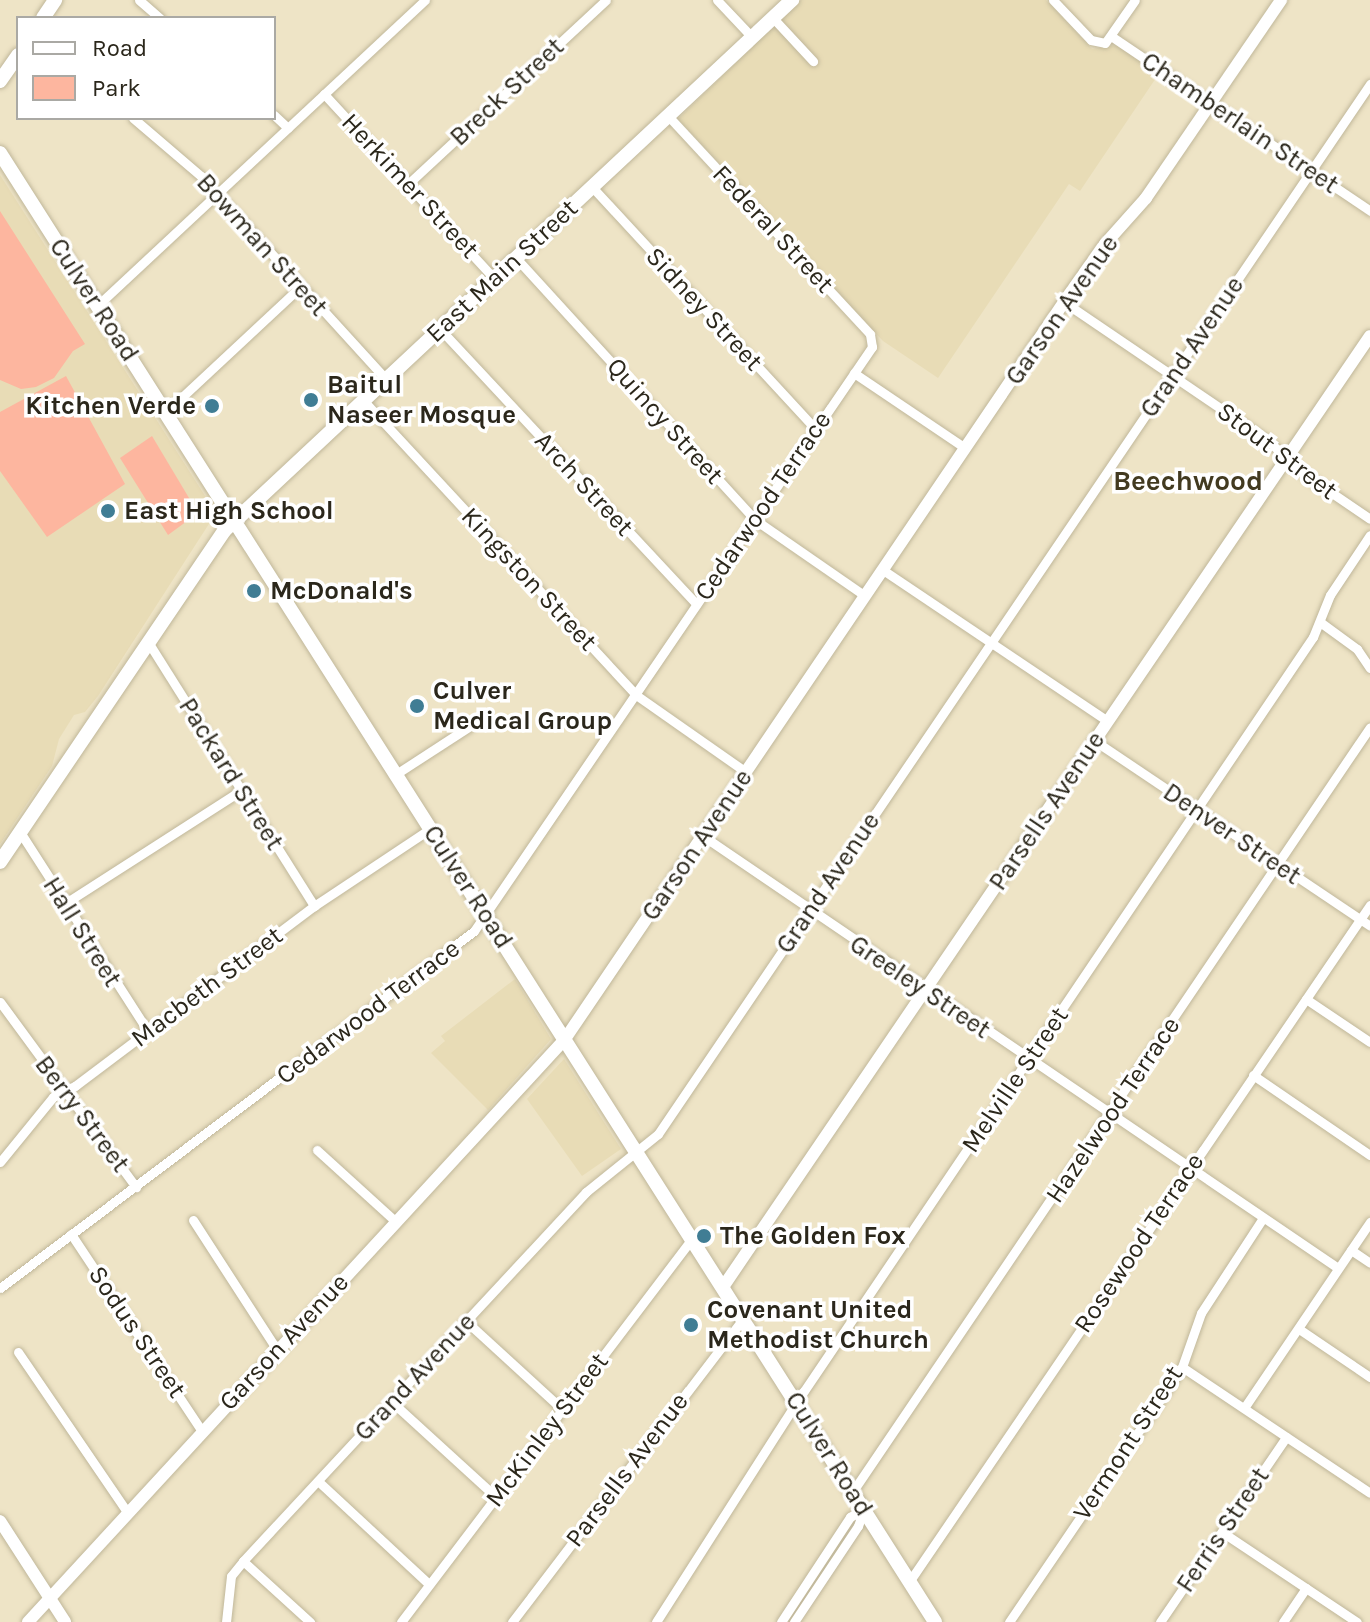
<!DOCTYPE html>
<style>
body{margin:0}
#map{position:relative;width:1370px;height:1622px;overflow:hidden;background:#eee4c6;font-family:Karla,sans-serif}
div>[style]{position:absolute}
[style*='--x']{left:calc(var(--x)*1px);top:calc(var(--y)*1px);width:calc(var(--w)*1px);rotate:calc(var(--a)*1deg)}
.built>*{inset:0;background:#e8dcb6}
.green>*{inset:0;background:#fdb69f}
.roads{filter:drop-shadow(0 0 2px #c0b79a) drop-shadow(0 0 2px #c0b79a)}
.minor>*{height:9px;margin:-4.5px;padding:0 4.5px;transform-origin:4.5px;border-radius:4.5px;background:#fff}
.tertiary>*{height:12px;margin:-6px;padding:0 6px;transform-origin:6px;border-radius:6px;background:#fff}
.secondary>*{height:14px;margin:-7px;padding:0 7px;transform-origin:7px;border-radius:7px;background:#fff}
.primary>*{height:14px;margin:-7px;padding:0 7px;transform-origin:7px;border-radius:7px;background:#fff}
.dots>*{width:22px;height:22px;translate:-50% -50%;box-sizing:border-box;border:4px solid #fff;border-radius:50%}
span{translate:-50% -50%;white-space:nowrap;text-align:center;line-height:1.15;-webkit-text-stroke:7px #fff;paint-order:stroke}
.street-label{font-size:26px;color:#2b271b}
.poi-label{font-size:26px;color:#2b271b;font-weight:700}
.left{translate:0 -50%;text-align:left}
.right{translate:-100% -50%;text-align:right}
.neighbourhood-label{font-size:28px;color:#423a20;font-weight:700}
.legend{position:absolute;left:16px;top:16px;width:260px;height:104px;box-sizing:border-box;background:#fff;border:2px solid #aaa9a4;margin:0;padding:10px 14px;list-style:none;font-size:24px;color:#2b271b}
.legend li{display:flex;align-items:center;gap:16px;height:40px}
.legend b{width:40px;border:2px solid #aaa9a4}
</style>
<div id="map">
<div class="built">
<div style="clip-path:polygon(801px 0,1046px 0,1092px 49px,1118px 45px,1160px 72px,1080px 191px,1069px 184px,938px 378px,883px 341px,678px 119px)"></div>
<div style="clip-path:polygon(0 175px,216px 513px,98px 696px,85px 712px,74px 715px,59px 739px,52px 766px,0 844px)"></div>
<div style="clip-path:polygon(515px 979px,551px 1039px,488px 1110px,431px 1053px,445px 1041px,441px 1036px)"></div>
<div style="clip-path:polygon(564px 1059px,621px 1149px,582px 1176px,527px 1099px)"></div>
</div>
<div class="green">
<div style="clip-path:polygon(0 211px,85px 344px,73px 351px,54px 378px,36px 387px,21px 389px,0 380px)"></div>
<div style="clip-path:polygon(66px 376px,125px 484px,47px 537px,0 471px,0 412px)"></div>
<div style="clip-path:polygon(152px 436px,198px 513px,168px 535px,120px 458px)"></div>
</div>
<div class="roads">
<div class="minor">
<div style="--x:139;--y:0;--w:28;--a:41"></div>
<div style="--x:717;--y:0;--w:51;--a:46.6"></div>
<div style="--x:1053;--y:0;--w:55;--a:46.5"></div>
<div style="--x:1091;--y:40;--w:14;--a:12"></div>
<div style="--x:1105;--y:43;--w:52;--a:-55.1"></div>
<div style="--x:773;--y:18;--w:59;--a:47.1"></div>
<div style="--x:1111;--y:36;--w:313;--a:34"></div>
<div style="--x:324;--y:94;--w:252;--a:47.3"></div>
<div style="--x:274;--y:115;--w:19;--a:43"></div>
<div style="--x:133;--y:118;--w:89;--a:40.5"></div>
<div style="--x:201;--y:176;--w:275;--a:47.7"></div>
<div style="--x:408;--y:184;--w:270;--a:-42.9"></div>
<div style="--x:593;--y:188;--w:328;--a:47.3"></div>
<div style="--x:517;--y:259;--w:352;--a:47.6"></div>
<div style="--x:754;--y:519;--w:135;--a:34.7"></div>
<div style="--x:1064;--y:302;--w:245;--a:34.2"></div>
<div style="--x:1267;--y:440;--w:54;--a:42"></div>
<div style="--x:1307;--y:476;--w:76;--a:34.3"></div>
<div style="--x:98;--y:305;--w:447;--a:-43"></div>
<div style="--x:440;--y:329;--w:376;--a:47"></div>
<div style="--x:854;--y:373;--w:134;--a:34"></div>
<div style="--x:363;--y:400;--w:402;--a:47.2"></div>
<div style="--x:636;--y:695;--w:134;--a:35"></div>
<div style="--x:166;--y:412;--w:182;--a:-43"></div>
<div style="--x:883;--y:570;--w:271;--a:33.9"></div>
<div style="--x:1320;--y:622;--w:46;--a:36.1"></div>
<div style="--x:1357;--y:649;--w:23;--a:56"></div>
<div style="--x:148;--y:642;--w:312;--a:57.8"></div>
<div style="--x:1095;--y:741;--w:331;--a:33.9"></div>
<div style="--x:396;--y:774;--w:88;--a:-33"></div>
<div style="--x:20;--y:832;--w:237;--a:57.3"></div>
<div style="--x:703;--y:836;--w:768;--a:34.23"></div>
<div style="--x:64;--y:904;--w:209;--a:-32.7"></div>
<div style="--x:1306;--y:999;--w:77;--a:33.9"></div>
<div style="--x:0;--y:1002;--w:230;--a:53.7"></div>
<div style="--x:1253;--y:1075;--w:142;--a:34.4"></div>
<div style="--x:317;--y:1150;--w:107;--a:42.3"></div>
<div style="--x:0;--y:1162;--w:84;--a:-50.8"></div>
<div style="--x:53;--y:1097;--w:25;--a:-27"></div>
<div style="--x:75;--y:1086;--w:299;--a:-37"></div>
<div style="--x:314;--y:906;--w:139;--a:-33.6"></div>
<div style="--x:193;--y:1220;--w:155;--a:57.1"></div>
<div style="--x:71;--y:1234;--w:237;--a:56.4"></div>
<div style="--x:1351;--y:1250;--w:23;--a:34"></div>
<div style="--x:0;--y:1288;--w:593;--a:-36.99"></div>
<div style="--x:474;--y:931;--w:707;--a:-55.73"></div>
<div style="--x:872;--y:347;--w:13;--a:-99"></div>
<div style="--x:870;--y:334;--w:296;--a:-132.8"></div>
<div style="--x:467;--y:1322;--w:130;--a:42.5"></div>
<div style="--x:1299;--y:1329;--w:86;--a:34.1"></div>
<div style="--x:18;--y:1352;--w:194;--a:55.7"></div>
<div style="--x:1182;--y:1367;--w:226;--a:33.8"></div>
<div style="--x:392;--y:1402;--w:141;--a:42.4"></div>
<div style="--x:1244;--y:1408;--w:225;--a:-55.9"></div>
<div style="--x:318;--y:1481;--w:151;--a:42.9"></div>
<div style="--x:853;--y:1491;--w:922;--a:-55.91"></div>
<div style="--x:1222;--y:1532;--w:162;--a:33.7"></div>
<div style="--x:243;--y:1561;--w:91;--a:42.3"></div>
<div style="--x:909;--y:1582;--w:819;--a:-55.75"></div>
<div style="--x:226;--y:1622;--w:46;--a:-83.8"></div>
<div style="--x:231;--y:1576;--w:19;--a:-51"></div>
<div style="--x:243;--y:1561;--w:504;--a:-47.09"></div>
<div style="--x:586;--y:1192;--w:92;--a:-38.9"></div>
<div style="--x:658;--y:1134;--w:1269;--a:-55.86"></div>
<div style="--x:401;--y:1622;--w:483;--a:-52.8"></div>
<div style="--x:512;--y:1622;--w:381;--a:-52.7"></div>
<div style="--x:656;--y:1622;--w:274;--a:-57.4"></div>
<div style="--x:804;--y:1391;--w:910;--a:-55.98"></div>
<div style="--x:1313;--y:637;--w:45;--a:-68"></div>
<div style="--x:1330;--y:595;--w:72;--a:-56.3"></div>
<div style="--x:781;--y:1622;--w:126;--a:-56.7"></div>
<div style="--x:850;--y:1517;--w:16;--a:-30"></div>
<div style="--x:794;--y:1622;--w:115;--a:-56.3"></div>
<div style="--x:858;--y:1526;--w:18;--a:-71"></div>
<div style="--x:1009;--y:1622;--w:308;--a:-55.8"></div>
<div style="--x:1182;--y:1367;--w:57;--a:-70.6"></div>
<div style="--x:1201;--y:1313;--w:113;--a:-56.9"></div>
<div style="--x:1160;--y:1622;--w:224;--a:-55.7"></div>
<div style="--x:1283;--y:1622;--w:41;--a:-55.9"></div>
</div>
<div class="tertiary">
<div style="--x:723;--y:1287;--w:1150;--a:-55.77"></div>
<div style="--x:0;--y:1521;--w:120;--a:57.2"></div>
<div style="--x:28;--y:1622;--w:793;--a:-47.35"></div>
<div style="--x:565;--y:1039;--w:890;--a:-55.9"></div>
<div style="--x:1064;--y:302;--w:71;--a:-54.7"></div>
<div style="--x:1105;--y:244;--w:62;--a:-48.3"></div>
<div style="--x:1146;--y:198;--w:240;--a:-55.7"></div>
</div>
<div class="secondary">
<div style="--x:43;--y:18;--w:22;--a:-56"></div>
<div style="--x:0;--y:81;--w:32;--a:-55"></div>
</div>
<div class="primary">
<div style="--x:0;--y:153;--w:1741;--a:57.52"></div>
<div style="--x:0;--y:862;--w:400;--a:-55.9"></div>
<div style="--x:224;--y:531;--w:778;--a:-43.07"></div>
</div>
</div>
<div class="dots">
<div style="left:311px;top:400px;background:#407d94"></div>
<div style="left:212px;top:406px;background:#407d94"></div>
<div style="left:108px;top:511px;background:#407d94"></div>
<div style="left:254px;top:591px;background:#407d94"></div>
<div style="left:417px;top:706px;background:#407d94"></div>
<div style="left:704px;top:1236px;background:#407d94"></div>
<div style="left:691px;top:1325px;background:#407d94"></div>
</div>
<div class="street-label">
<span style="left:507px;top:92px;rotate:-43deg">Breck Street</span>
<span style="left:1240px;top:123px;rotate:34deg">Chamberlain Street</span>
<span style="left:410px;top:186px;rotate:47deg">Herkimer Street</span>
<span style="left:773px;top:229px;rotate:47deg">Federal Street</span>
<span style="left:262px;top:245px;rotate:48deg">Bowman Street</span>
<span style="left:502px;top:271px;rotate:-43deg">East Main Street</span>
<span style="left:94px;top:300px;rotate:57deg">Culver Road</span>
<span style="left:704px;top:309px;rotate:47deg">Sidney Street</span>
<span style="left:1062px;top:310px;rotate:-55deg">Garson Avenue</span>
<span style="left:1192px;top:347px;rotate:-56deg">Grand Avenue</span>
<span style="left:665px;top:421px;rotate:48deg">Quincy Street</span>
<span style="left:1277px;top:451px;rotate:37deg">Stout Street</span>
<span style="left:584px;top:484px;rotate:47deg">Arch Street</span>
<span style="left:763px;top:506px;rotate:-56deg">Cedarwood Terrace</span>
<span style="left:529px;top:579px;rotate:47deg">Kingston Street</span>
<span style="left:231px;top:774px;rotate:58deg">Packard Street</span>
<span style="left:1047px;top:811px;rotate:-56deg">Parsells Avenue</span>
<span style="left:1232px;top:834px;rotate:34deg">Denver Street</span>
<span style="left:697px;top:845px;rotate:-56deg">Garson Avenue</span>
<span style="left:828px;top:883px;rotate:-56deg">Grand Avenue</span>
<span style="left:468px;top:887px;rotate:57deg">Culver Road</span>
<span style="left:82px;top:932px;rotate:58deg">Hall Street</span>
<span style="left:207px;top:987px;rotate:-37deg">Macbeth Street</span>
<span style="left:920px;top:987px;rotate:34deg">Greeley Street</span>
<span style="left:368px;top:1012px;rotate:-37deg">Cedarwood Terrace</span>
<span style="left:1015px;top:1080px;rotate:-56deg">Melville Street</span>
<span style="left:1113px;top:1110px;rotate:-56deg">Hazelwood Terrace</span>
<span style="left:82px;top:1114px;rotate:53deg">Berry Street</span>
<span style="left:1139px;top:1243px;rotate:-56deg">Rosewood Terrace</span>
<span style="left:137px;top:1332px;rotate:56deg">Sodus Street</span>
<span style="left:284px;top:1342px;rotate:-47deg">Garson Avenue</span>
<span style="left:415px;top:1377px;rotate:-47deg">Grand Avenue</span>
<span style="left:547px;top:1430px;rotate:-53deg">McKinley Street</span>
<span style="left:1128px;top:1443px;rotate:-57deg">Vermont Street</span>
<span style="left:829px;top:1454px;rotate:58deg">Culver Road</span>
<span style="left:627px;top:1470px;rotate:-53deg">Parsells Avenue</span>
<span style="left:1223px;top:1530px;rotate:-56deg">Ferris Street</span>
</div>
<div class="poi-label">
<span class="left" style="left:327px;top:400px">Baitul<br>Naseer Mosque</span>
<span class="right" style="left:196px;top:406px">Kitchen Verde</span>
<span class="left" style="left:124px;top:511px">East High School</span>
<span class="left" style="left:270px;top:591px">McDonald's</span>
<span class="left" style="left:433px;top:706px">Culver<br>Medical Group</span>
<span class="left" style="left:720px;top:1236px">The Golden Fox</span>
<span class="left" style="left:707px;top:1325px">Covenant United<br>Methodist Church</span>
</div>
<div class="neighbourhood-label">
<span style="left:1188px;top:481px">Beechwood</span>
</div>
<ul class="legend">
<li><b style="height:10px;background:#fff"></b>Road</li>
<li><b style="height:22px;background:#fdb69f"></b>Park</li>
</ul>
</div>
